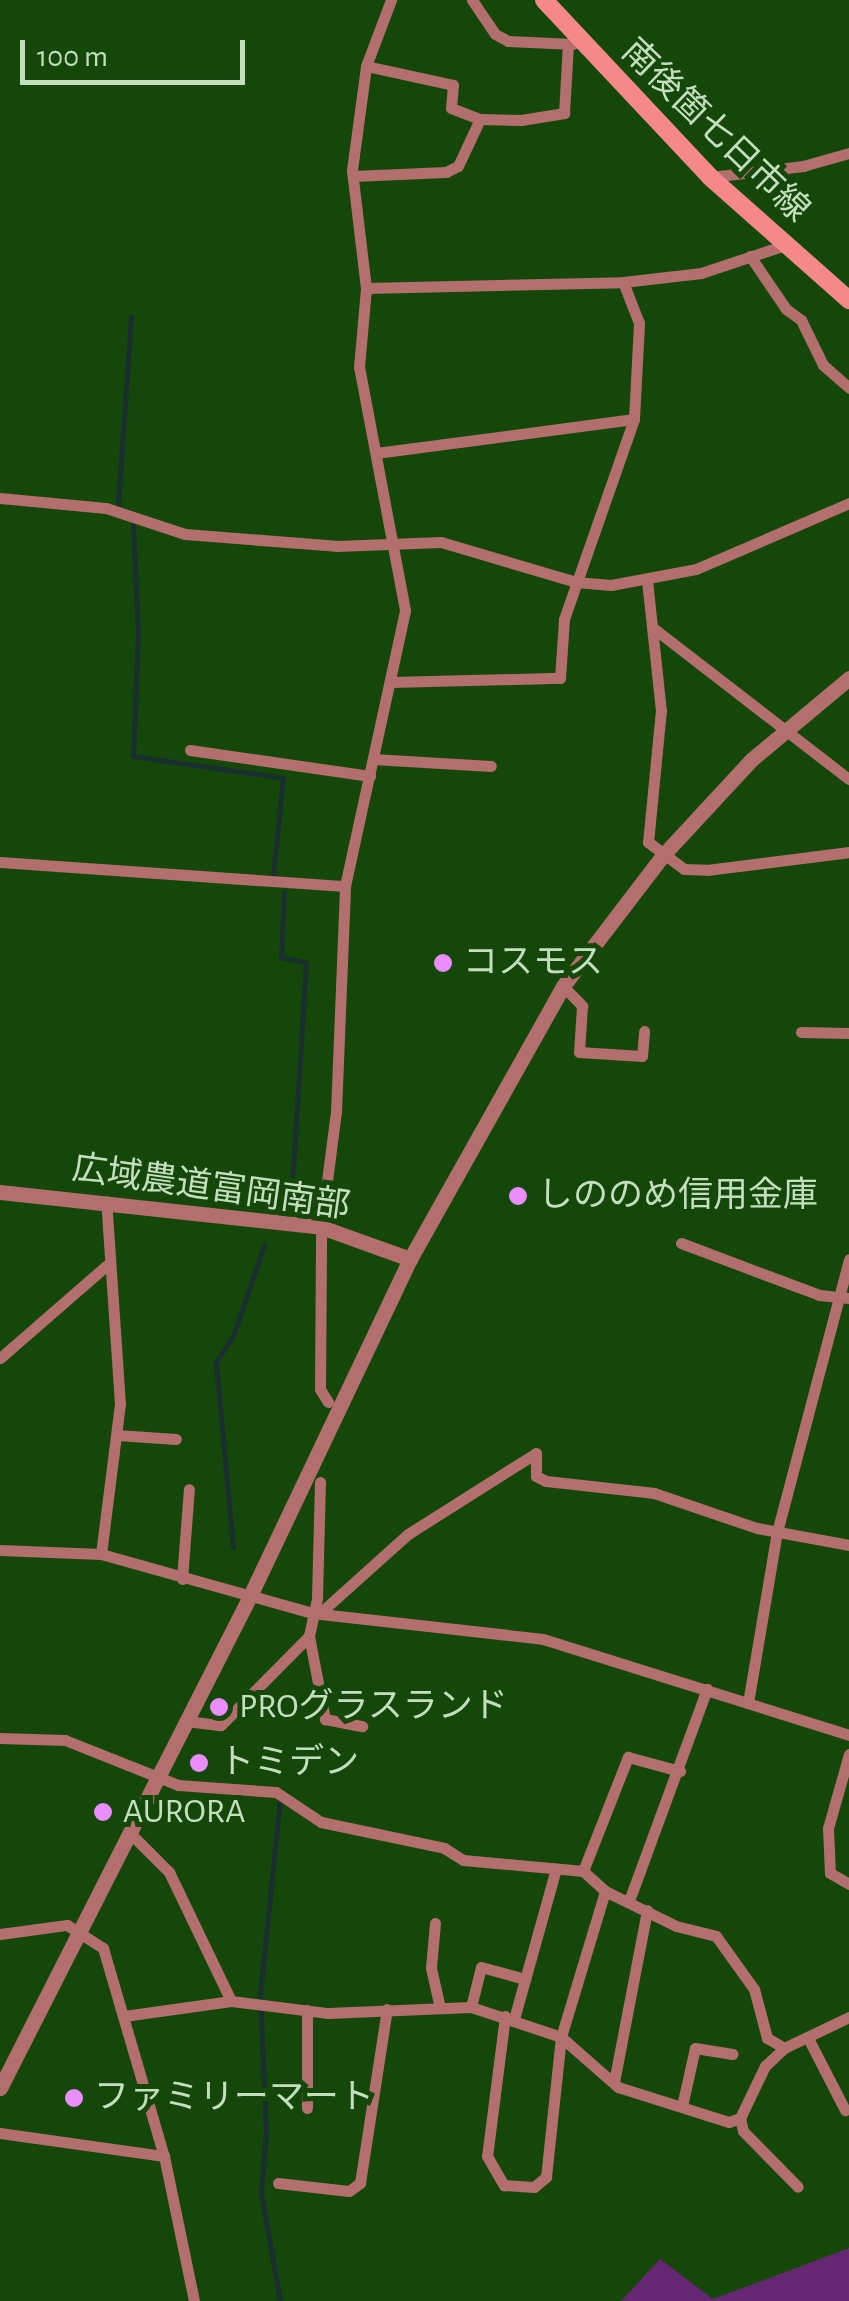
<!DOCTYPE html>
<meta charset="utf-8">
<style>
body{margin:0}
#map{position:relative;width:849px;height:2301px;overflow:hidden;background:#15470a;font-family:"Alegreya Sans","Noto Sans JP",sans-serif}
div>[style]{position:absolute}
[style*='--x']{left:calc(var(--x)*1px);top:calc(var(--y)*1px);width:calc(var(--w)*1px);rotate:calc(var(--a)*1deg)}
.green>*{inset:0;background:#652771}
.stream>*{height:5px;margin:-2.5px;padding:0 2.5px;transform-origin:2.5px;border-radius:2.5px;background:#192e2f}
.minor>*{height:11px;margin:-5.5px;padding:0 5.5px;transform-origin:5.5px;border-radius:5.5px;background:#b36e6e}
.tertiary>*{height:15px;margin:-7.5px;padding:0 7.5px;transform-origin:7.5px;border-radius:7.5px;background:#b36e6e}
.secondary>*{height:18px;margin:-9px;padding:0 9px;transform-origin:9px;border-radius:9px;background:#f58989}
.dots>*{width:28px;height:28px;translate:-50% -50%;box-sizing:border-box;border:5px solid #15470a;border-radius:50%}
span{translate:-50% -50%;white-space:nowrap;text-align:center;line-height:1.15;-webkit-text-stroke:10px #15470a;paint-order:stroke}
.street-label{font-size:35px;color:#c4dfbe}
.poi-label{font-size:35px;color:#c4dfbe}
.left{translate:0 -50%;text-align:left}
.scale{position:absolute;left:20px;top:40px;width:225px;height:45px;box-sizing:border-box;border:5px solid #c4dfbe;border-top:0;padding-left:12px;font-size:30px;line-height:35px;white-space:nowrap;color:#c4dfbe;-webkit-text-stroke:8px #15470a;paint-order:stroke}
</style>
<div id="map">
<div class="green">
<div style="clip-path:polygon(849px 2248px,849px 2301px,621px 2301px,660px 2259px,713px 2299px)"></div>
</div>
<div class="stream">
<div style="--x:118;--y:504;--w:188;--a:-86"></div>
<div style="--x:133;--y:524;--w:110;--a:87.4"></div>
<div style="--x:138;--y:634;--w:122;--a:92.3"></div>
<div style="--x:133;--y:756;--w:152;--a:8.3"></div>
<div style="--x:283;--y:778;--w:100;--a:95.8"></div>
<div style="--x:284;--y:892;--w:65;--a:92.6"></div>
<div style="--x:281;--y:957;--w:26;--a:13"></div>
<div style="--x:306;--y:963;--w:225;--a:93.6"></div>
<div style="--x:292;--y:1188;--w:17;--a:114"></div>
<div style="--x:233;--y:1547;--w:186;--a:-95.3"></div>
<div style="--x:216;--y:1362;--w:31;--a:-57"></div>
<div style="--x:233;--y:1336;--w:96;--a:-71.2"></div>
<div style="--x:280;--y:2301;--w:110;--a:-100"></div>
<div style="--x:261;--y:2193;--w:61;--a:-85.3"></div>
<div style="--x:266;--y:2132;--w:137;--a:-92.5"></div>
<div style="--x:260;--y:1995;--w:199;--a:-84.2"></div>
</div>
<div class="minor">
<div style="--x:472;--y:0;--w:41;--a:55.9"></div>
<div style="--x:495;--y:34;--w:15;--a:28"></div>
<div style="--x:508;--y:41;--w:65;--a:2.6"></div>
<div style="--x:366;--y:66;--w:89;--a:12.3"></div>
<div style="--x:453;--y:85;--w:23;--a:95"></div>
<div style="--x:451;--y:108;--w:31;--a:21"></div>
<div style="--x:480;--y:119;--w:41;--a:1.4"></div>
<div style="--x:521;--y:120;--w:44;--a:-9.2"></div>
<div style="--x:564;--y:113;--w:69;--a:-86.7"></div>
<div style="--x:353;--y:176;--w:93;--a:-2.5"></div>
<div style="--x:446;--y:172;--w:13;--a:-27"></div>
<div style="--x:458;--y:166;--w:52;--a:-64.9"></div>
<div style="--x:710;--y:177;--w:94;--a:-6.7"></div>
<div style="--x:803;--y:166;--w:48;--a:-15.8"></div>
<div style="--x:750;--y:256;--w:64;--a:55.8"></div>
<div style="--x:786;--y:309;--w:19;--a:36"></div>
<div style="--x:801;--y:320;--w:50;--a:63.9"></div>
<div style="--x:823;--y:365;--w:35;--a:41"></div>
<div style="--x:366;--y:288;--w:257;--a:-1.3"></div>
<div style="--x:623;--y:282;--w:79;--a:-6.6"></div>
<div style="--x:701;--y:273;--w:89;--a:-18.4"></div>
<div style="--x:376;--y:453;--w:260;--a:-7.5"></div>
<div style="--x:0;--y:498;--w:106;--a:5.4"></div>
<div style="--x:106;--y:508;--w:83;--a:18.2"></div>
<div style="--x:185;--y:534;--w:151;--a:4.5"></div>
<div style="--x:336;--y:546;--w:105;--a:-2.2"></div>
<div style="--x:441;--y:542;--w:141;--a:16.5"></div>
<div style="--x:576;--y:582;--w:35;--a:5"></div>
<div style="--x:611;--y:585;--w:86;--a:-10.7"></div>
<div style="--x:696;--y:569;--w:167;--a:-23.3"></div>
<div style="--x:647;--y:580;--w:131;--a:83.9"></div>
<div style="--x:661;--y:710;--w:133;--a:95.6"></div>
<div style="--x:648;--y:842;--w:45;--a:36.9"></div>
<div style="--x:684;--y:869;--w:23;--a:2"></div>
<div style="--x:707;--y:870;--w:143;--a:-7.2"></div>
<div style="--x:652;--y:627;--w:249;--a:37.7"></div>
<div style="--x:391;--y:682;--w:169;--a:-1.4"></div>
<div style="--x:560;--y:678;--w:59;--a:-86.1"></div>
<div style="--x:564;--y:619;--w:212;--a:-70.7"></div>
<div style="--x:634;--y:419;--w:96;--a:-87"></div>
<div style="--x:639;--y:323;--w:44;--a:-111.3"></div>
<div style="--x:190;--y:750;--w:182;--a:8.2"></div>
<div style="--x:373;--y:759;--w:118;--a:3.4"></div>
<div style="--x:0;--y:862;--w:346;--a:4"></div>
<div style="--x:563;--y:986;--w:28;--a:46"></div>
<div style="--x:582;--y:1006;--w:46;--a:93.7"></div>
<div style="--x:579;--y:1052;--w:63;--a:3.6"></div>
<div style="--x:642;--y:1056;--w:25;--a:-85"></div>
<div style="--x:801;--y:1032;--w:48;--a:1.2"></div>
<div style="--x:681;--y:1243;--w:147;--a:20.6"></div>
<div style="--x:819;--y:1295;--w:30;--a:6"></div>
<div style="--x:0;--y:1358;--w:142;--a:-41"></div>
<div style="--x:328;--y:1402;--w:15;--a:-122"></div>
<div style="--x:320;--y:1389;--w:162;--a:-89.6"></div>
<div style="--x:321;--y:1227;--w:116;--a:-82.6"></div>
<div style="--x:336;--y:1112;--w:226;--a:-87.7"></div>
<div style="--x:345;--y:886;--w:282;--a:-77.7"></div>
<div style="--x:405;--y:610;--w:247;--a:-100.7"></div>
<div style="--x:359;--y:367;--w:79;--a:-84.9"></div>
<div style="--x:366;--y:288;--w:119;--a:-96.8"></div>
<div style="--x:352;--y:170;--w:105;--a:-82.3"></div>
<div style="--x:366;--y:66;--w:71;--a:-69.3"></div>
<div style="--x:117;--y:1435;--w:59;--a:3.9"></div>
<div style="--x:536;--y:1453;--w:23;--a:90"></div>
<div style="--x:536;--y:1476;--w:11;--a:27"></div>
<div style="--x:546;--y:1481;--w:109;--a:6.3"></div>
<div style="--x:654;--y:1493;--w:109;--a:18.8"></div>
<div style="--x:757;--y:1528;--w:94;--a:10.5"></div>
<div style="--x:0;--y:1550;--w:101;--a:2.3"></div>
<div style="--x:101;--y:1554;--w:219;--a:15.6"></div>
<div style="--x:312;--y:1613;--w:232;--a:6.4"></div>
<div style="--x:543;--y:1639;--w:321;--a:17.4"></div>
<div style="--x:101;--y:1554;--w:151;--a:-82.8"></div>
<div style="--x:120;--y:1404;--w:203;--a:-93.9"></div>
<div style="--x:182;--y:1579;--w:90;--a:-85.6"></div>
<div style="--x:320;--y:1613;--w:118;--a:-41.9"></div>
<div style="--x:408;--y:1534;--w:151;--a:-32.3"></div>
<div style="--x:309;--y:1636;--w:85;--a:79.1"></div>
<div style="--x:325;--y:1719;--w:38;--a:11"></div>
<div style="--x:748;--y:1703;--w:173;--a:-80.4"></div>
<div style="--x:777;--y:1532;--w:282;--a:-75.2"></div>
<div style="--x:186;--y:1721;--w:35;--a:7"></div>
<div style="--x:221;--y:1725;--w:125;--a:-45.3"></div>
<div style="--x:309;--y:1636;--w:40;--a:-78"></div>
<div style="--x:317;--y:1597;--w:115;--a:-88.5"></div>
<div style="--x:0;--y:1738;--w:65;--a:1.8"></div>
<div style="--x:65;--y:1740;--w:122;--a:21.7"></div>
<div style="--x:178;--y:1785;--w:98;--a:4.1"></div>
<div style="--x:276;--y:1792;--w:54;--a:33.7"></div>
<div style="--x:321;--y:1822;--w:126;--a:11.9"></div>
<div style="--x:444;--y:1848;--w:22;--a:32"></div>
<div style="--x:463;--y:1860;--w:121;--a:5.2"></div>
<div style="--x:583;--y:1871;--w:30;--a:42"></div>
<div style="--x:605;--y:1891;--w:79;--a:26.2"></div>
<div style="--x:676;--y:1926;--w:41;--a:14"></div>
<div style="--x:716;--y:1936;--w:65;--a:54.4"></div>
<div style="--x:754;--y:1989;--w:51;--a:75.1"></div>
<div style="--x:767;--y:2038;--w:20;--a:30"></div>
<div style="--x:784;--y:2048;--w:72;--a:-25.5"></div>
<div style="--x:849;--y:1754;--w:77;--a:105.8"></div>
<div style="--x:828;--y:1828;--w:45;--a:87.5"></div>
<div style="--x:830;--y:1873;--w:22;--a:30"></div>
<div style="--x:129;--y:1832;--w:57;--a:45"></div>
<div style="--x:169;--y:1872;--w:143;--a:64.3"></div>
<div style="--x:583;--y:1871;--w:123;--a:-68.5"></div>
<div style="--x:628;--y:1757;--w:54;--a:15.1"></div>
<div style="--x:630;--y:1898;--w:223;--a:-69.8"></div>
<div style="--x:435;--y:1923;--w:45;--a:95.1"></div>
<div style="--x:431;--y:1968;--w:41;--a:77.3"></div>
<div style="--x:0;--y:1934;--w:68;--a:-7.7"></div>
<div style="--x:67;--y:1925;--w:43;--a:32.6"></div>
<div style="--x:103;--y:1948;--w:217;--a:73.7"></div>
<div style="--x:164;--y:2156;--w:148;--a:78.3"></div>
<div style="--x:471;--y:2007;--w:41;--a:-76"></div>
<div style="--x:481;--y:1967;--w:46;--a:15.3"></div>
<div style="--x:124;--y:2016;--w:108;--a:-8"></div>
<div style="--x:231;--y:2001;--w:98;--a:7.1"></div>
<div style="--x:328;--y:2013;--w:143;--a:-2.4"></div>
<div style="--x:471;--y:2007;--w:95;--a:18.4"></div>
<div style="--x:561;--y:2037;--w:76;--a:41.3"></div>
<div style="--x:618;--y:2087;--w:116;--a:17.5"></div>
<div style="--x:729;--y:2122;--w:12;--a:-20"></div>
<div style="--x:740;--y:2118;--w:58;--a:-64.3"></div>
<div style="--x:765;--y:2066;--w:26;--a:-43"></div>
<div style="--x:505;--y:2016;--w:141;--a:97.3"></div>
<div style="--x:487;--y:2156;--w:34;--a:60"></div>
<div style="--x:504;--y:2185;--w:30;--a:4"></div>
<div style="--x:534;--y:2187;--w:16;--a:-40"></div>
<div style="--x:546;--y:2177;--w:141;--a:-83.9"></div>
<div style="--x:561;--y:2037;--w:152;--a:-73.2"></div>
<div style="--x:514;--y:2019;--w:156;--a:-74.4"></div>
<div style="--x:809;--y:2040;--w:79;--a:62.8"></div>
<div style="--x:614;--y:2082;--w:175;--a:-79.1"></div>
<div style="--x:682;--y:2106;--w:59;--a:-77.4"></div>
<div style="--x:695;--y:2048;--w:38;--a:9"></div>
<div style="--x:307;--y:2108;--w:98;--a:-90"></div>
<div style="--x:740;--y:2118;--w:13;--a:77"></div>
<div style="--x:743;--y:2131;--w:78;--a:45.5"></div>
<div style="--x:0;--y:2133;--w:166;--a:8"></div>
<div style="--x:278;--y:2183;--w:71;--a:6.4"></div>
<div style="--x:349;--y:2191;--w:14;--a:-36"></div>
<div style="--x:360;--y:2183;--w:176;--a:-81.2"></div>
</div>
<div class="tertiary">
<div style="--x:0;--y:1192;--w:323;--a:6.2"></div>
<div style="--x:321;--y:1227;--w:95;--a:19.8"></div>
<div style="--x:0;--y:2088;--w:550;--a:-63.06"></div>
<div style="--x:249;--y:1598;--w:375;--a:-64.6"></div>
<div style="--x:410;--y:1259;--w:313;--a:-60.7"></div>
<div style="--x:563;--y:986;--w:166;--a:-52.6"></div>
<div style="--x:664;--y:854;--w:128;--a:-47.2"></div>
<div style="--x:751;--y:760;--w:128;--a:-39.9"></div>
</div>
<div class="secondary">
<div style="--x:544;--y:0;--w:243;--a:46.8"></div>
<div style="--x:710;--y:177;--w:186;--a:41.5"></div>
</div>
<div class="dots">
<div style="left:443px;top:963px;background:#ea8dfd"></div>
<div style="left:518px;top:1196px;background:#ea8dfd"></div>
<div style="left:219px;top:1707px;background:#ea8dfd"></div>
<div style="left:199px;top:1763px;background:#ea8dfd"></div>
<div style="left:103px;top:1812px;background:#ea8dfd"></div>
<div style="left:74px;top:2098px;background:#ea8dfd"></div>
</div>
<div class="street-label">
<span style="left:715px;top:131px;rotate:44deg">南後箇七日市線</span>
<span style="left:211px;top:1188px;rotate:8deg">広域農道富岡南部</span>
</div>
<div class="poi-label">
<span class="left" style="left:463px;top:963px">コスモス</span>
<span class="left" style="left:538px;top:1196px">しののめ信用金庫</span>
<span class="left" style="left:239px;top:1707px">PROグラスランド</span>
<span class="left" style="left:219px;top:1763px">トミデン</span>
<span class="left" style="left:123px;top:1812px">AURORA</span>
<span class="left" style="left:94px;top:2098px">ファミリーマート</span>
</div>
<div class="scale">100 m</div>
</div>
